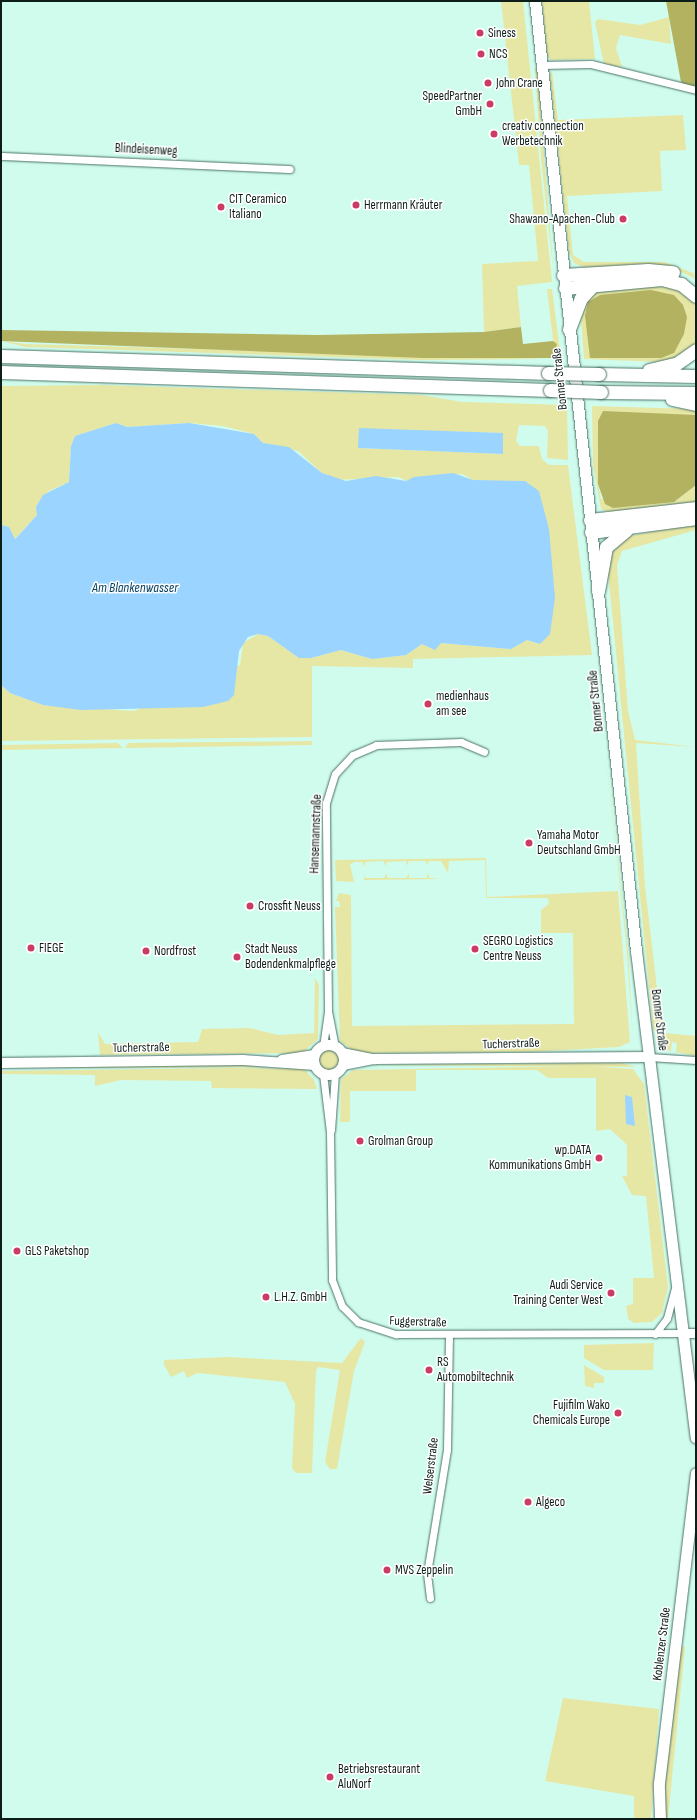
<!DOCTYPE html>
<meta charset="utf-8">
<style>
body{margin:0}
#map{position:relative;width:697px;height:1820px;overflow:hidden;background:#d0fcee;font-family:"Sofia Sans Condensed",sans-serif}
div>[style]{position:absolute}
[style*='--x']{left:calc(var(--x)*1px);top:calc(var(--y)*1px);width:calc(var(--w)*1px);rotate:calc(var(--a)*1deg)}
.green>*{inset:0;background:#e7e7a5}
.round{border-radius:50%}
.forest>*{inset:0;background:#b3b261}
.water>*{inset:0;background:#9bd4fe}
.roads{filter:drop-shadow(0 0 1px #4a7267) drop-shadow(0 0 1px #4a7267)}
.minor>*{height:7px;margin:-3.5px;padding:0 3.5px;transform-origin:3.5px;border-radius:3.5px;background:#fff}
.tertiary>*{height:9px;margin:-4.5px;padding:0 4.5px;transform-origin:4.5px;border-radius:4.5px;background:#fff}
.secondary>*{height:10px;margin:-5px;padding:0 5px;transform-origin:5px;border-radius:5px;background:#fff}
.secondary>.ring{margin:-5px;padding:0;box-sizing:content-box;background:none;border:10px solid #fff;border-radius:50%}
.primary>*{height:11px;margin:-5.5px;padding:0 5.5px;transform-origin:5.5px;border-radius:5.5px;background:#fff}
.motorway>*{height:13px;margin:-6.5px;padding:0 6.5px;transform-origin:6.5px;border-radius:6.5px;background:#fff}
.bridges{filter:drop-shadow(0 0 1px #4a7267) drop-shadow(0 0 1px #4a7267)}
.motorway-bridge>*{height:13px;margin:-6.5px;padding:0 6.5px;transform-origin:6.5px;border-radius:6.5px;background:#fff}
.dots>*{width:11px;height:11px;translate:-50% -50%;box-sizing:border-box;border:2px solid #fff;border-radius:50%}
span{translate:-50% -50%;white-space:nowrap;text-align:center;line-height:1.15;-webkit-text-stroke:3px #fff;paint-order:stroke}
.poi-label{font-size:13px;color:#0d1e19}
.left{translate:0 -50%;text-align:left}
.right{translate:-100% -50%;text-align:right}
.street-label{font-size:13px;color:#0d1e19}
.water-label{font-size:14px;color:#054163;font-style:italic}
.frame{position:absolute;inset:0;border:2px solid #0d1e19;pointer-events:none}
</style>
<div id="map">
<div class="green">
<div style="clip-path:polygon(501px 1px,523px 1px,552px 282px,517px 286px,521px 327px,484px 332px,482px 264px,538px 261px,529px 165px,519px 165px)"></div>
<div style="clip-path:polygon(542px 1px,589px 1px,595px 59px,551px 60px,547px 56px)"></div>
<div style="clip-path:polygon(669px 17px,671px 44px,620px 35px,616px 48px,622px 67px,604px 64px,595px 22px,598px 19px,640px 25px)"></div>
<div style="clip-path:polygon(535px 68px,537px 68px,554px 277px,541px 159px)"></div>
<div style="clip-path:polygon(552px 71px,558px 120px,683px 115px,686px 150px,660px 151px,662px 191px,567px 196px,573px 255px,584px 262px,664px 262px,693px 273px,696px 279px,675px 269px,583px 267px,574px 263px,569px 252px,550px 75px)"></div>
<div style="clip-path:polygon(671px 285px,696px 304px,696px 345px,688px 354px,662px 362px,584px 359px,580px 306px,597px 289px)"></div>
<div style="clip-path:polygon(547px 289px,552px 289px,561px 358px,553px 358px,557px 348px,553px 341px)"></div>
<div style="clip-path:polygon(1px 341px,26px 344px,549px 359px,423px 360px,92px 349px,25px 347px)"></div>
<div style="clip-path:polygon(evenodd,99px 385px,421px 395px,463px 402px,567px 405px,568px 460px,547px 458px,548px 431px,545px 426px,519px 425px,516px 441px,520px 446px,539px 446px,542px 459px,549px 465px,568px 465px,592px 655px,413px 659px,413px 668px,312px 666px,312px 737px,1px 741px,1px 685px,10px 693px,43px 705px,134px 711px,240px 665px,243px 643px,258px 634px,268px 636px,299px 658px,311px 658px,341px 650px,372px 659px,406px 655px,422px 644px,441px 643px,511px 649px,527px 640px,540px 644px,496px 481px,473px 480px,462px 474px,406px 481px,399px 477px,337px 480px,322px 473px,298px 451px,263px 443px,254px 434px,223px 426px,189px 423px,127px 427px,116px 423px,75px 436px,71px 446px,69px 482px,49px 491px,40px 501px,37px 515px,15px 539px,9px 527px,1px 525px,1px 386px,99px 385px,359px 429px,503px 433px,503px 454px,359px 448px,359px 429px)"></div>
<div style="clip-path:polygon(592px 406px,696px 409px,696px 415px,600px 455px,598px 484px,601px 499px,674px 502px,696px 485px,696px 503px,608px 512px,601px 509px,593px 465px)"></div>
<div style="clip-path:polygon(696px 523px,696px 530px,622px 551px,617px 565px,628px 711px,635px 740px,696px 747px,636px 743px,645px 886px,660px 1014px,664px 1033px,696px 1036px,696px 1056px,676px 1052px,677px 1043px,672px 1042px,671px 1051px,661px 1049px,653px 1027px,607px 562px,609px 552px,625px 537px)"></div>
<div style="clip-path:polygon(312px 741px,312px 745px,125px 748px,128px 743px)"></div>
<div style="clip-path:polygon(604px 741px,628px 949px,633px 1038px,626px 942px)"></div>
<div style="clip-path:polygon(118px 743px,123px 748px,1px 750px,1px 745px)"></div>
<div style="clip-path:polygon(486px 858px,487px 897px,618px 891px,630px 1042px,619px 1047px,527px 1052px,356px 1053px,349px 1048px,340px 1041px,335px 907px,340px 907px,339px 901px,336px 901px,339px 893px,351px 895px,352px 1026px,574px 1024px,573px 933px,541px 933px,541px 910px,549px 904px,548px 898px,486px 898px,485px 860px,449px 861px,448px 873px,441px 861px,429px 861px,426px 866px,426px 861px,409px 861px,407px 866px,406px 861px,387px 862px,385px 866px,384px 861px,365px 862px,365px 867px,362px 862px,355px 862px,350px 864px,354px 882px,336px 881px,335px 860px)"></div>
<div style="clip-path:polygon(365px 873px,365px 878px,384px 878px,387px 873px,387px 878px,406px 878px,409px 873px,409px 878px,426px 878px,429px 873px,429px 878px,440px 879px,364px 880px)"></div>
<div style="clip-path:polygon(315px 978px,319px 985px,318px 1039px,302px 1053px,100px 1055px,98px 1032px,105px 1044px,198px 1042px,202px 1029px,250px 1028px,278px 1035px,314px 1033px)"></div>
<div class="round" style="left:319px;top:1050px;width:20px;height:20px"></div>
<div style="clip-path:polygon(597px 1063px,622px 1063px,636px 1067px,356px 1065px)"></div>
<div style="clip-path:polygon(260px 1065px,302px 1067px,1px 1068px,1px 1067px)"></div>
<div style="clip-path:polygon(585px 1066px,633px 1069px,644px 1084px,668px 1287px,662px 1313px,652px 1322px,634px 1323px,628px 1319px,626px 1306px,633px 1304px,633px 1278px,654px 1278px,646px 1196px,632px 1195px,622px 1176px,627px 1176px,627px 1145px,610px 1129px,596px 1131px,596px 1078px,548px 1078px,537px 1070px,416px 1070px,416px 1091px,350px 1091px,350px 1122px,340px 1122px,341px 1079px,353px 1070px)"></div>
<div style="clip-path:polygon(235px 1068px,304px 1069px,314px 1080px,317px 1089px,212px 1088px,211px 1081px,121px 1080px,95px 1086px,95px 1075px,1px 1074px,1px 1071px)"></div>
<div style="clip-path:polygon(361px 1338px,365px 1342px,354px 1371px,337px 1469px,330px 1469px,325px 1462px,340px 1370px,318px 1367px,316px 1371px,312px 1473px,296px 1473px,292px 1468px,295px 1404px,285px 1382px,197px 1373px,187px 1378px,184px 1371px,171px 1377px,164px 1365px,164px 1360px,227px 1357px,342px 1363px)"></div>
<div style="clip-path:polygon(654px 1343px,653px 1370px,604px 1370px,584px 1358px,584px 1345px)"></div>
<div style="clip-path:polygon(584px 1365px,604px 1377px,604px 1383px,594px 1383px,594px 1388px,585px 1386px)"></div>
<div style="clip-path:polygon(680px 1646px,685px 1647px,668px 1819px,664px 1819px,663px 1797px)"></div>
<div style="clip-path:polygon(563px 1698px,659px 1709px,651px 1819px,634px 1819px,634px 1796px,545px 1781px)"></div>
</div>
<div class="forest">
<div style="clip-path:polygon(666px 1px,696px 1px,696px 92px,681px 82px)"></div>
<div style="clip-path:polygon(651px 290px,674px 295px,683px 305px,687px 317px,684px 334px,674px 353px,661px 358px,590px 358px,585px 316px,588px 302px,600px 295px)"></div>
<div style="clip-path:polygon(521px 327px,523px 344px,553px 341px,557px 344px,553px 358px,422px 358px,1px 341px,1px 330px,317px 335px,484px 332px)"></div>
<div style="clip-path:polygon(603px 411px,696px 415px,696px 485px,674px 502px,613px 508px,605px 504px,598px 484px,598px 421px)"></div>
</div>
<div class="water">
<div style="clip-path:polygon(116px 423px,127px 427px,189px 423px,254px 434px,263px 443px,289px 447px,322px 473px,346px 481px,376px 476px,406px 481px,414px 477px,453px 473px,473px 480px,525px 481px,539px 491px,549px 529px,555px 598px,550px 634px,540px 644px,527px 640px,511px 649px,441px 643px,435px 650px,422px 644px,406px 655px,372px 659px,341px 650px,311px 658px,299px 658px,268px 636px,258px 634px,248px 637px,239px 651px,234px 695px,228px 701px,203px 707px,81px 710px,43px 705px,10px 693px,1px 685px,1px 525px,9px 527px,15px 539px,19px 535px,37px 515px,36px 507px,43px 495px,69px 482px,71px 446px,75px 436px)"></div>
<div style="clip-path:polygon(359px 428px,503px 433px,503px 454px,358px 448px)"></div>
<div style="clip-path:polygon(625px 1095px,632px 1097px,635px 1126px,626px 1124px)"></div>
</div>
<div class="roads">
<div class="minor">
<div style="--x:541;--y:65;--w:50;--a:-1.1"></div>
<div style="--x:591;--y:64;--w:108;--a:13.9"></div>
<div style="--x:1;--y:156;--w:289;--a:2.6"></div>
<div style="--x:328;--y:1011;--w:37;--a:79"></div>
<div style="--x:323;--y:1047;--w:36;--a:-82"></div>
<div style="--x:328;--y:1011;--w:208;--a:-90.6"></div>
<div style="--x:326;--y:803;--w:30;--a:-73"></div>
<div style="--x:335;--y:774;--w:26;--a:-47"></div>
<div style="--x:353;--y:755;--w:25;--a:-23"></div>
<div style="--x:376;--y:745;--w:85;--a:-2"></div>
<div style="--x:461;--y:742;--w:25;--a:23"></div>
<div style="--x:649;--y:1057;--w:47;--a:3.7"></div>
<div style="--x:323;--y:1074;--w:58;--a:83.1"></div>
<div style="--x:330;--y:1132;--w:148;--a:89.2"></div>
<div style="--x:332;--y:1280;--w:28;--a:69"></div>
<div style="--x:342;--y:1306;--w:23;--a:45"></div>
<div style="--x:358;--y:1322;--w:40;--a:18"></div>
<div style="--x:396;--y:1334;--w:287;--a:-0.2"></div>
<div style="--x:331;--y:1130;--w:57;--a:-86"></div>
<div style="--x:655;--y:1334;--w:20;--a:-53"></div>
<div style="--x:667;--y:1318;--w:30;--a:-75"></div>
<div style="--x:430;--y:1598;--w:25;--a:-97"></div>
<div style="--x:427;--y:1573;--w:125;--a:-80.8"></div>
<div style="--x:447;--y:1450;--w:115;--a:-89"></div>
</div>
<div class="tertiary">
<div style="--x:683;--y:1333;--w:13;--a:0"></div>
</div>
<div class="secondary">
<div class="ring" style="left:314px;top:1045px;width:20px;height:20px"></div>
<div style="--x:342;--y:1053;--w:33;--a:11"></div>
<div style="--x:374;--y:1059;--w:275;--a:-0.4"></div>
<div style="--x:282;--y:1060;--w:33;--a:-9"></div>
<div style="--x:1;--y:1063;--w:242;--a:-0.7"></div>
<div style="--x:243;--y:1060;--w:72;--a:4"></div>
<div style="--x:343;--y:1065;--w:32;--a:-11"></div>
</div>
<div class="primary">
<div style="--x:535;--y:1;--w:955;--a:83.93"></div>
<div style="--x:636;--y:951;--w:490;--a:83"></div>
<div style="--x:660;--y:1819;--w:36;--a:-92"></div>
<div style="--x:659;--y:1783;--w:312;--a:-83.2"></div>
</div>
<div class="motorway">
<div style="--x:563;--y:275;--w:85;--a:-3.4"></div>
<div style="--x:648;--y:270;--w:25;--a:5"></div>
<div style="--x:565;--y:288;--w:97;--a:-5.3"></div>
<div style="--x:662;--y:279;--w:20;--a:15"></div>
<div style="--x:681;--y:284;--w:19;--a:39"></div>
<div style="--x:569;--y:329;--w:33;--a:-69"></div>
<div style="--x:581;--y:298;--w:18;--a:-47"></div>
<div style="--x:1;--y:356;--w:547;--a:1.78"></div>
<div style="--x:649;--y:370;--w:28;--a:-13"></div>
<div style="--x:676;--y:364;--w:24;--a:-35"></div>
<div style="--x:1;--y:372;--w:549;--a:1.88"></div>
<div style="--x:599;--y:374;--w:97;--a:1.2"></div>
<div style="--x:601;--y:392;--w:95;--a:0.6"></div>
<div style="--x:672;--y:399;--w:25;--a:12"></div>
<div style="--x:590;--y:520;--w:107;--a:-6.5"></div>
<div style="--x:591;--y:532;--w:106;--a:-7.6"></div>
<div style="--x:598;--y:591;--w:45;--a:-79.7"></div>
<div style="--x:606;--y:547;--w:26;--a:-40"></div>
</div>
</div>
<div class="bridges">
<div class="motorway-bridge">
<div style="--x:548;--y:373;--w:51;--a:1.1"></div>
<div style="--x:550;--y:390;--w:51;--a:2.2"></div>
</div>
</div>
<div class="dots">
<div style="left:480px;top:33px;background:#ca3c63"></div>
<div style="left:481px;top:54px;background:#ca3c63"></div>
<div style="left:488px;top:83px;background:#ca3c63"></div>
<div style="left:490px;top:104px;background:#ca3c63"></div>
<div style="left:494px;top:134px;background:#ca3c63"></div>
<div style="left:356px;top:205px;background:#ca3c63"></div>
<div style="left:221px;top:207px;background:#ca3c63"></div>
<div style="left:623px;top:219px;background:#ca3c63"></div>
<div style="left:428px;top:704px;background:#ca3c63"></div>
<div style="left:529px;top:843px;background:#ca3c63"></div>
<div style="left:250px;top:906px;background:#ca3c63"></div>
<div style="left:31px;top:948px;background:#ca3c63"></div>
<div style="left:475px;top:949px;background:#ca3c63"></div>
<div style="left:146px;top:951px;background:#ca3c63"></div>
<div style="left:237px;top:957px;background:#ca3c63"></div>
<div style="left:360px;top:1141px;background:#ca3c63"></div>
<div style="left:599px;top:1158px;background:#ca3c63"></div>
<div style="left:17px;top:1251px;background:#ca3c63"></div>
<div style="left:611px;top:1293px;background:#ca3c63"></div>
<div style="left:266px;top:1297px;background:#ca3c63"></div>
<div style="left:429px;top:1370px;background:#ca3c63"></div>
<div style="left:618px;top:1413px;background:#ca3c63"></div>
<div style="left:528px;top:1502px;background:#ca3c63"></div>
<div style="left:387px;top:1570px;background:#ca3c63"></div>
<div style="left:330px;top:1777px;background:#ca3c63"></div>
</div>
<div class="poi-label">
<span class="left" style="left:488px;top:33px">Siness</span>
<span class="left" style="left:489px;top:54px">NCS</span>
<span class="left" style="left:496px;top:83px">John Crane</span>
<span class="right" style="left:482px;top:104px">SpeedPartner<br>GmbH</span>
<span class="left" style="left:502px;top:134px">creativ connection<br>Werbetechnik</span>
<span class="left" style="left:229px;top:207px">CIT Ceramico<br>Italiano</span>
<span class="left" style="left:364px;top:205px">Herrmann Kräuter</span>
<span class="right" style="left:615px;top:219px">Shawano-Apachen-Club</span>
<span class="left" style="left:436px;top:704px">medienhaus<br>am see</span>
<span class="left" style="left:537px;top:843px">Yamaha Motor<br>Deutschland GmbH</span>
<span class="left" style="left:258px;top:906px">Crossfit Neuss</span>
<span class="left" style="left:483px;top:949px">SEGRO Logistics<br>Centre Neuss</span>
<span class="left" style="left:39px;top:948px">FIEGE</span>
<span class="left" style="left:245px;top:957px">Stadt Neuss<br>Bodendenkmalpflege</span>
<span class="left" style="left:154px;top:951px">Nordfrost</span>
<span class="left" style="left:368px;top:1141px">Grolman Group</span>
<span class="right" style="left:591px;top:1158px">wp.DATA<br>Kommunikations GmbH</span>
<span class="left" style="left:25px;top:1251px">GLS Paketshop</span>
<span class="right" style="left:603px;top:1293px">Audi Service<br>Training Center West</span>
<span class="left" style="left:274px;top:1297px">L.H.Z. GmbH</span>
<span class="left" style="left:437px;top:1370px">RS<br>Automobiltechnik</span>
<span class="right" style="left:610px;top:1413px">Fujifilm Wako<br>Chemicals Europe</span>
<span class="left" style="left:536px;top:1502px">Algeco</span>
<span class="left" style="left:395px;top:1570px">MVS Zeppelin</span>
<span class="left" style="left:338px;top:1777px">Betriebsrestaurant<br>AluNorf</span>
</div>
<div class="street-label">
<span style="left:146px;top:150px;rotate:3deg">Blindeisenweg</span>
<span style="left:560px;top:379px;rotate:-96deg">Bonner Straße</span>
<span style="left:596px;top:701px;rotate:-96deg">Bonner Straße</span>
<span style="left:316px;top:834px;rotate:-88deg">Hansemannstraße</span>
<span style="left:659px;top:1020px;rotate:83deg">Bonner Straße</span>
<span style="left:511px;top:1044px;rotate:-2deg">Tucherstraße</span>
<span style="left:141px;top:1048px;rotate:-1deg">Tucherstraße</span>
<span style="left:418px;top:1322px;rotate:2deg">Fuggerstraße</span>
<span style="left:431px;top:1466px;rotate:-83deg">Welserstraße</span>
<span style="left:662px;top:1644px;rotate:-83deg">Koblenzer Straße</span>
</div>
<div class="water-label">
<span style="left:135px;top:588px">Am Blankenwasser</span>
</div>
<div class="frame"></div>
</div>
